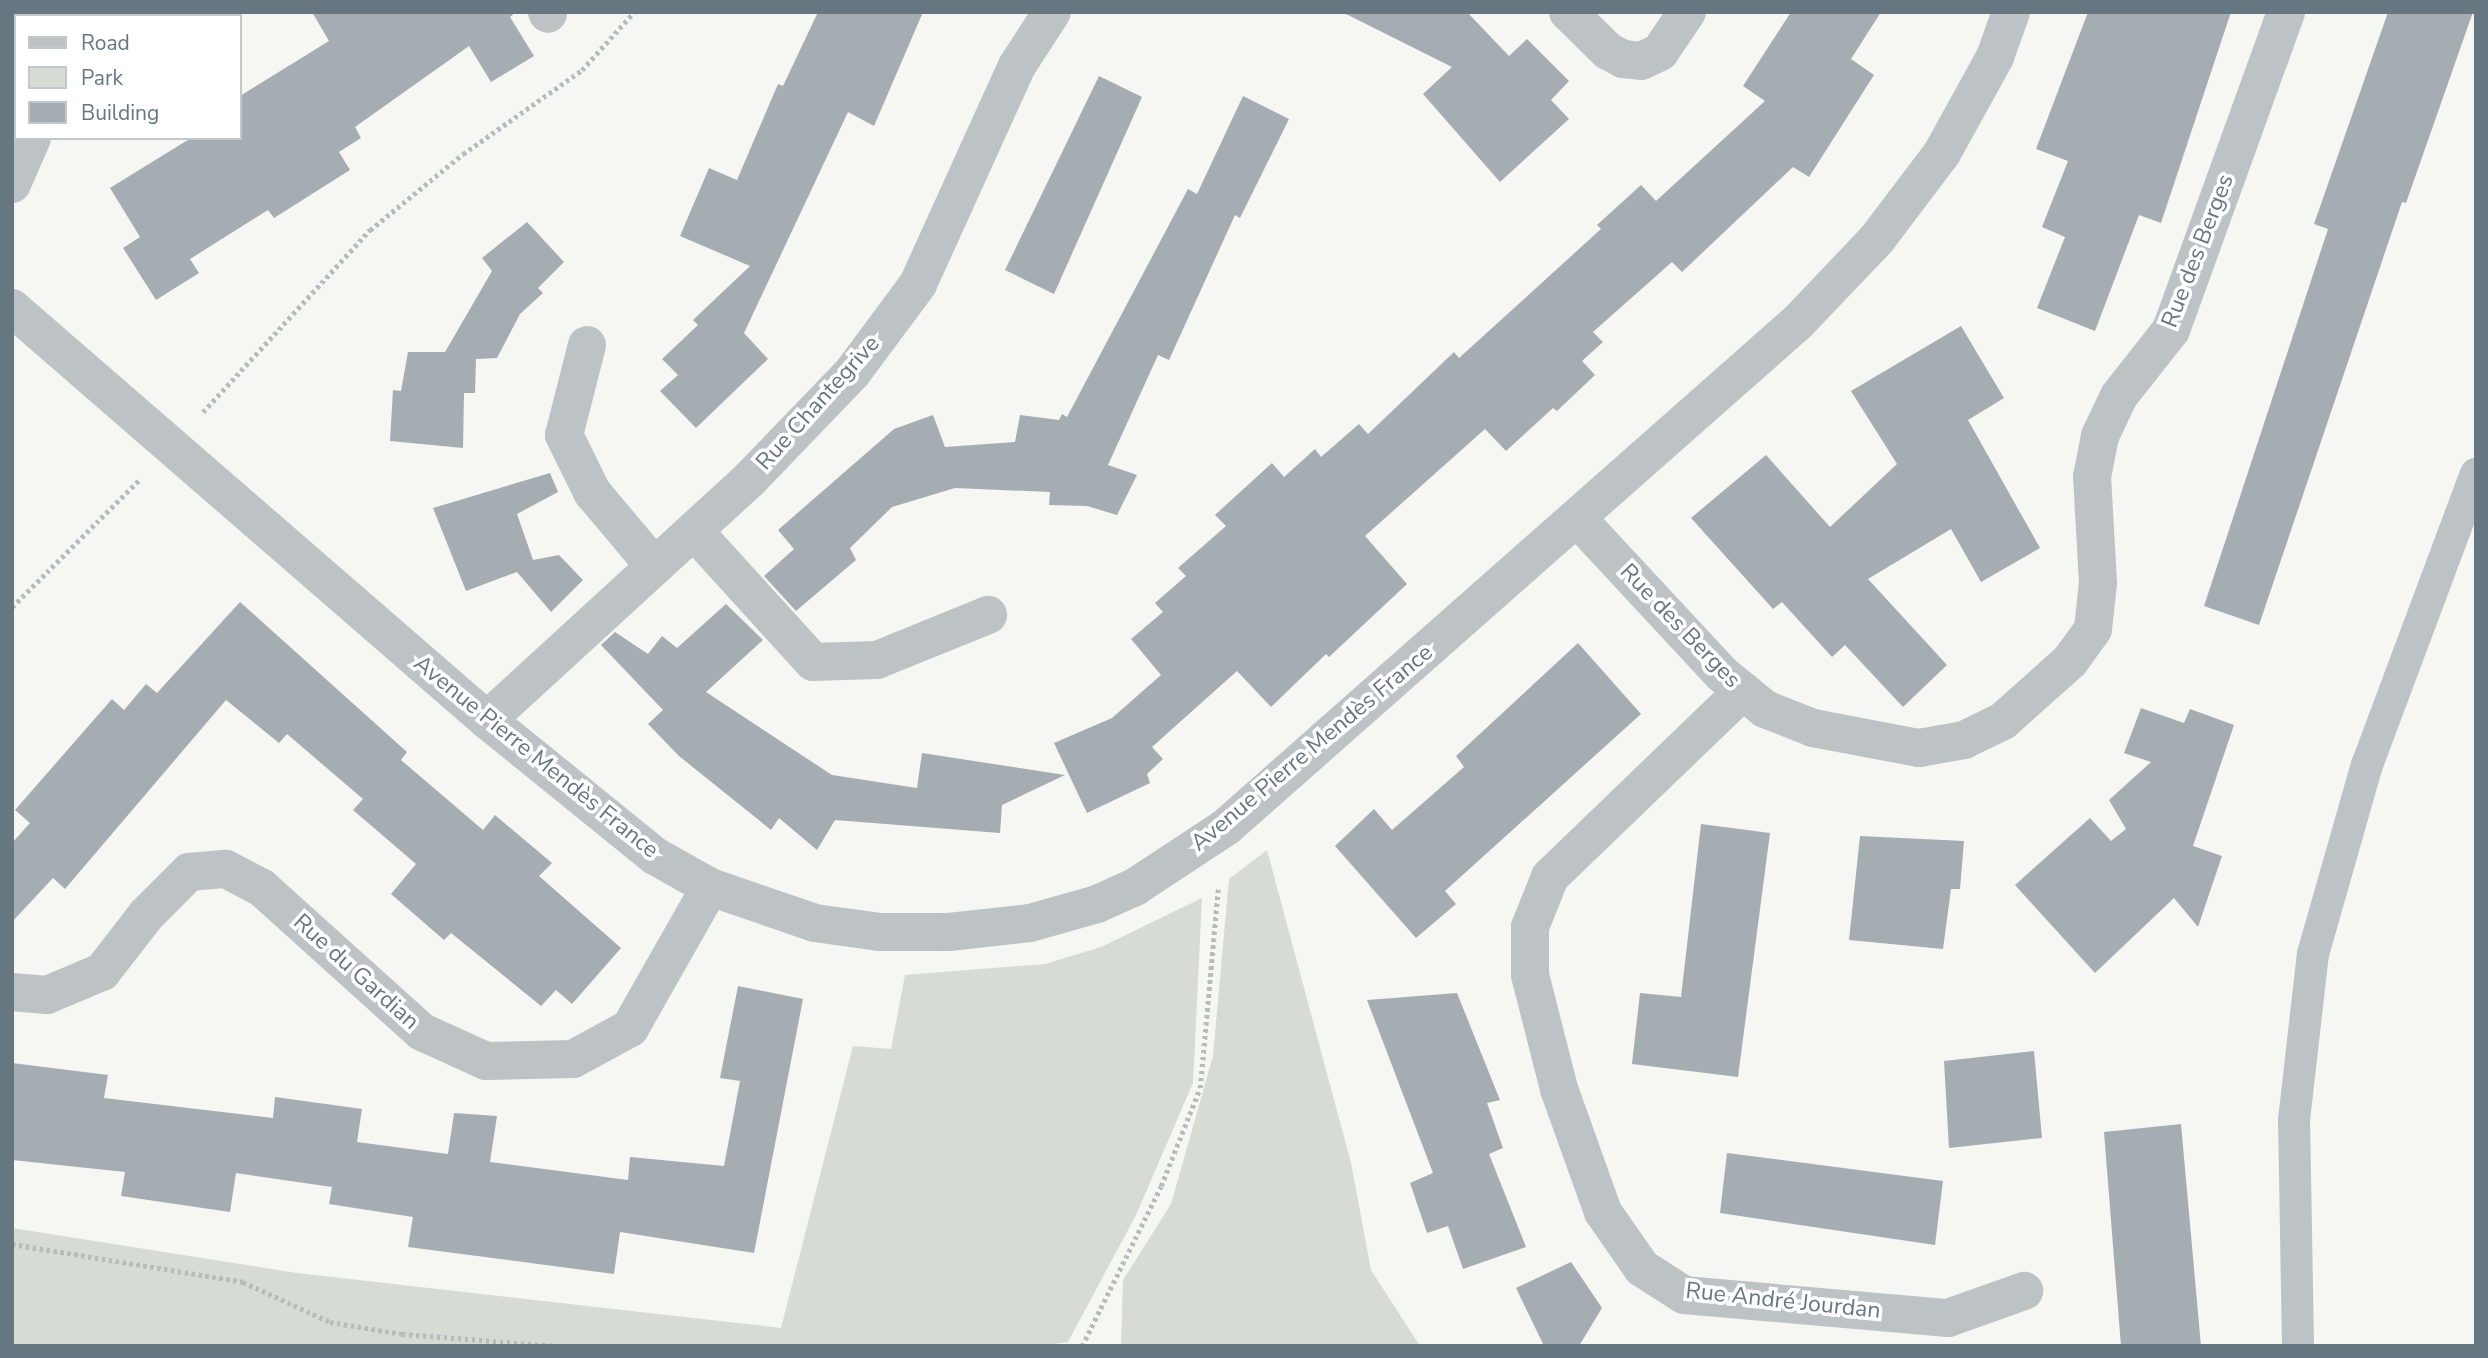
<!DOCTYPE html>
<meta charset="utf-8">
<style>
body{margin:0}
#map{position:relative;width:2488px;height:1358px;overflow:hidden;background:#f6f6f3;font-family:"Nunito Sans",sans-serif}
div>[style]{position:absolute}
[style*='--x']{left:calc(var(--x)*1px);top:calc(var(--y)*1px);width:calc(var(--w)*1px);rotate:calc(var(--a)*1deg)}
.green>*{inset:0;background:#d6dbd3}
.building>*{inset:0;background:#a5adb2}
.path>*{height:4.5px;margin-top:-2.25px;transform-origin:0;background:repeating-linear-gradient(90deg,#b8bbbd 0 3.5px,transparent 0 7px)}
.lane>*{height:32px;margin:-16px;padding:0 16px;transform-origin:16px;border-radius:16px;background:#bdc2c5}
.street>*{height:38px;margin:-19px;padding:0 19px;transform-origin:19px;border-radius:19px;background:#bdc2c5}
span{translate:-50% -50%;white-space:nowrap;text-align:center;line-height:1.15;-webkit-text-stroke:7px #fff;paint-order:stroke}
.street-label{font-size:23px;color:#677782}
.frame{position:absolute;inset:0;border:14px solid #677782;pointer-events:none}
.legend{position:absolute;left:14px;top:14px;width:228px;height:126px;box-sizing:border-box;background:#fff;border:2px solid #c2c9cd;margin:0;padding:9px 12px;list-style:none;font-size:21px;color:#677782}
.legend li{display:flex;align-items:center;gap:14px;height:35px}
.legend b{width:35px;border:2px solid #c2c9cd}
</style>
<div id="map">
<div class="green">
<div style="clip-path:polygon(1267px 850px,1351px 1163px,1371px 1270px,1420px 1346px,1121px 1346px,1123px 1280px,1171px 1204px,1213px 1056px,1229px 879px)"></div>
<div style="clip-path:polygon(1202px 898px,1193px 1083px,1136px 1215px,1068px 1342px,1041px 1346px,12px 1346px,12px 1228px,297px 1273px,781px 1328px,853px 1046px,891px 1049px,905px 975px,1045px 964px,1101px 947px)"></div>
</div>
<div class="building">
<div style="clip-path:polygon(312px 12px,516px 12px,510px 17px,534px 56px,491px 82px,469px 46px,355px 127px,361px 138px,339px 152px,350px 170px,274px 218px,268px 210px,190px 259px,199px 273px,156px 300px,123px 248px,140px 237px,110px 188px,191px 138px,240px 138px,240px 96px,329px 41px)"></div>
<div style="clip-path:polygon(818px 12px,923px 12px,874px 126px,848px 112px,744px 333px,768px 359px,696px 428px,660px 391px,678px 375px,662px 359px,698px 325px,693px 320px,750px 266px,680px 236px,709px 168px,737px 180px,778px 84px,783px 86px)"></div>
<div style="clip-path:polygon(1342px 12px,1467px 12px,1509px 56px,1527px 39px,1569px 81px,1551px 100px,1569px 119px,1500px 182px,1423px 94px,1452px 67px)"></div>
<div style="clip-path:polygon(1791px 12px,1881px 12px,1851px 59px,1874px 75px,1809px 177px,1793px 167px,1682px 272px,1672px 262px,1593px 332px,1603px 342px,1582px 361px,1595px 375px,1557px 411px,1553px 408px,1506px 451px,1485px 429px,1365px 536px,1407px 584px,1329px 657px,1326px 654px,1271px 707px,1237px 671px,1152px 747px,1163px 759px,1147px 774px,1150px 783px,1087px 813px,1054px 743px,1112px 718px,1161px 675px,1131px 639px,1163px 612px,1155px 603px,1186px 576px,1178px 568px,1226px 526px,1215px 515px,1272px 463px,1284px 477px,1315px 449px,1321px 457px,1359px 424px,1368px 434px,1454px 352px,1459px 358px,1601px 229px,1597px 225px,1641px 185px,1656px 201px,1765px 101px,1743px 86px)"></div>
<div style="clip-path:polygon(2088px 12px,2231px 12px,2161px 223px,2139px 215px,2095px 331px,2037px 308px,2065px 237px,2042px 227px,2068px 161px,2036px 149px)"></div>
<div style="clip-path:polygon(2388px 12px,2473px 12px,2406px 203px,2402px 202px,2259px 625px,2204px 606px,2328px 229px,2314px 224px)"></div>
<div style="clip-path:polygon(1099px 76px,1142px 97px,1054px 294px,1005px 270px)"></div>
<div style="clip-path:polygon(1243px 96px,1289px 119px,1240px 218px,1235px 215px,1169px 360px,1158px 355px,1108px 465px,1137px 475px,1117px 515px,1087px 506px,1049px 505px,1050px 492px,955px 488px,892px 507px,850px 548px,856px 560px,796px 611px,764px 576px,794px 549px,778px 530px,894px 429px,933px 415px,945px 447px,1015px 442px,1020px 415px,1059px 420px,1062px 414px,1067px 417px,1188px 189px,1197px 194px)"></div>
<div style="clip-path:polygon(527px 222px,564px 262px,538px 288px,543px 293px,520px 314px,497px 358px,476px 359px,475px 393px,464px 393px,463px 448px,390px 441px,393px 390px,401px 391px,408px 352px,445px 352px,492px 271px,482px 258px)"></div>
<div style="clip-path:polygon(1961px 326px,2004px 398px,1968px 420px,2040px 548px,1981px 582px,1951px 529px,1868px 579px,1947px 665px,1903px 707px,1845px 645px,1832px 657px,1782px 602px,1773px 609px,1691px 518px,1766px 455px,1830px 527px,1897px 464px,1851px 391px)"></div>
<div style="clip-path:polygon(550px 473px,558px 492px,517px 514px,533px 560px,559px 555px,583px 580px,551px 612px,517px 572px,466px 591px,433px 508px)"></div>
<div style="clip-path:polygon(240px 602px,407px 752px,401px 760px,483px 830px,495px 815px,552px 863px,539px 876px,621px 948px,572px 1004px,556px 990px,541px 1006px,451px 933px,444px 940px,391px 894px,416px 864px,353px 810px,363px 799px,287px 734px,279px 743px,226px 700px,65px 889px,53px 878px,12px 922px,12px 843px,30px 823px,15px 810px,112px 699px,124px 710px,146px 684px,157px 693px)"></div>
<div style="clip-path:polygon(726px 604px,763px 640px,706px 692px,832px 775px,917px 788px,922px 753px,1065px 775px,1002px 805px,1000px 833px,835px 820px,817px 850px,779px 818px,771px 830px,679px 756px,648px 724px,663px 710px,601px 645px,615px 632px,648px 654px,662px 636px,677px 648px)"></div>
<div style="clip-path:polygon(1578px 643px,1641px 714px,1445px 891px,1456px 904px,1416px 938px,1335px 846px,1374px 809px,1392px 830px,1464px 767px,1456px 756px)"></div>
<div style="clip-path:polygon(2141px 708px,2184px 723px,2190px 709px,2234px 725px,2193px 846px,2222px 856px,2198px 927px,2174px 898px,2095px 973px,2015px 885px,2090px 818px,2111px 841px,2126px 829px,2109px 800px,2151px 762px,2124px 753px)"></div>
<div style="clip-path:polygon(1701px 824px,1770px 833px,1738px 1077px,1632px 1064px,1640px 993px,1681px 997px)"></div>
<div style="clip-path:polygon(1860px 836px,1964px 841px,1960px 889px,1951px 889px,1943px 949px,1849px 940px)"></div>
<div style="clip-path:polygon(738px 986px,803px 999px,754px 1253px,620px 1232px,614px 1274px,408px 1247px,413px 1217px,329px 1204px,332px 1187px,236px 1173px,230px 1212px,121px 1196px,125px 1172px,12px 1160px,12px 1063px,108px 1075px,104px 1098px,273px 1118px,275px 1097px,362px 1109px,357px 1142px,448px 1154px,454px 1113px,497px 1116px,490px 1162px,628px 1180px,630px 1157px,724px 1166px,740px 1081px,720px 1078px)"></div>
<div style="clip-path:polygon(1457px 993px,1500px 1100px,1487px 1103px,1503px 1148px,1489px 1154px,1526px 1247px,1463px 1269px,1448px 1226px,1427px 1233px,1410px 1183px,1433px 1173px,1367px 1000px)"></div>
<div style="clip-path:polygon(2034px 1051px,2042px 1138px,1949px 1148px,1944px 1061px)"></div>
<div style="clip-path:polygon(2181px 1124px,2201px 1346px,2121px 1346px,2104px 1132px)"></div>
<div style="clip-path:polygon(1727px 1153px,1943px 1181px,1935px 1245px,1720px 1213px)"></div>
<div style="clip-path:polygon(1571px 1262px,1602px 1308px,1579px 1346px,1544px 1346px,1516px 1288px)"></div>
</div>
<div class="path">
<div style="--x:203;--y:412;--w:247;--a:-47.5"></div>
<div style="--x:370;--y:230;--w:120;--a:-39.3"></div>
<div style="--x:463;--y:154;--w:146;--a:-35.2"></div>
<div style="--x:582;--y:70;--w:78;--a:-48.1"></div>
<div style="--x:12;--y:607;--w:180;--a:-45"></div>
<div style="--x:12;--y:1244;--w:234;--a:9.3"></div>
<div style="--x:243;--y:1282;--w:96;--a:24.7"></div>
<div style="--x:330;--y:1322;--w:73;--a:9.5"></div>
<div style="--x:402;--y:1334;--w:156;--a:4.4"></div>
<div style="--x:1082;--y:1346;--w:178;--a:-63.7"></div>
<div style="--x:1161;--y:1186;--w:105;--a:-68.3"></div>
<div style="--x:1200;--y:1088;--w:200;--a:-84.8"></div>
</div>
<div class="lane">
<div style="--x:2298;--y:1346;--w:226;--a:-91"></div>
<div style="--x:2294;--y:1120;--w:167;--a:-83.5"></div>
<div style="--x:2313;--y:954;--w:197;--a:-74.1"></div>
<div style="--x:2367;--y:765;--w:311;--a:-69.5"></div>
</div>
<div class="street">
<div style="--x:547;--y:12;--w:2;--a:63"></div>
<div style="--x:1568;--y:12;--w:56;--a:44.3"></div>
<div style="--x:1608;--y:51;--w:17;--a:28"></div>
<div style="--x:1623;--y:59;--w:18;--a:6"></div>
<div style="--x:1641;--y:61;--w:21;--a:-25"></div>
<div style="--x:1660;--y:52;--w:48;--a:-56"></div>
<div style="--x:171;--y:16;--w:6;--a:-39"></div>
<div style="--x:12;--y:184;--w:50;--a:-66.5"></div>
<div style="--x:12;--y:308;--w:629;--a:40.94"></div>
<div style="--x:487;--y:720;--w:216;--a:39"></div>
<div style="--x:655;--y:856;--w:63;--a:29.4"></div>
<div style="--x:710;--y:887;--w:111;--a:18.9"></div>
<div style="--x:815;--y:923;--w:66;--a:7.9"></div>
<div style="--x:880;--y:932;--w:69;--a:0"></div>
<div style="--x:949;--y:932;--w:81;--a:-6.3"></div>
<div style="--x:1030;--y:923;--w:70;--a:-15.8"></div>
<div style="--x:1097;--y:904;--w:42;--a:-24.1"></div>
<div style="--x:1135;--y:887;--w:109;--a:-33.4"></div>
<div style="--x:1226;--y:827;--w:763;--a:-41.44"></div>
<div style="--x:1798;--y:322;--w:115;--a:-46.4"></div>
<div style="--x:1877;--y:239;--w:108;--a:-52.9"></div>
<div style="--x:1942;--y:153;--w:110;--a:-61.1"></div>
<div style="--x:1995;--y:57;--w:48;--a:-70.4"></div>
<div style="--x:587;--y:345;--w:93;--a:104.3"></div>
<div style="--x:564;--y:435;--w:64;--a:63.8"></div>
<div style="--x:592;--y:492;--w:97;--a:50"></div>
<div style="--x:1577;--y:518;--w:213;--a:47.1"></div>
<div style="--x:1722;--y:674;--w:55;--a:39.1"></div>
<div style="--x:1765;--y:709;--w:52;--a:21.6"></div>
<div style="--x:1813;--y:728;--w:108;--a:10.7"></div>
<div style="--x:1919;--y:748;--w:46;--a:-10.1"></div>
<div style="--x:1964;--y:740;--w:43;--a:-26"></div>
<div style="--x:2003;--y:721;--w:90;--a:-41.8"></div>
<div style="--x:2070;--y:661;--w:39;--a:-54"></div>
<div style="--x:2093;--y:629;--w:46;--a:-83.8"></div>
<div style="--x:2098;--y:583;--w:106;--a:-93.2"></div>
<div style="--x:2092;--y:477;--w:42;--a:-79"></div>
<div style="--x:2100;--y:436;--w:44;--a:-64.6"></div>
<div style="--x:2119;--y:396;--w:84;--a:-51.8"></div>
<div style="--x:2171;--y:330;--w:338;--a:-70.1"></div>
<div style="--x:694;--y:531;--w:177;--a:47.7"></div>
<div style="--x:813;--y:662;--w:64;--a:-1.8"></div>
<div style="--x:877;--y:660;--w:120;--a:-22.1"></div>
<div style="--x:1743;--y:691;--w:268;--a:136.1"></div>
<div style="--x:1550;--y:877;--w:54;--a:111.8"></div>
<div style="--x:1530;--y:927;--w:48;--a:90"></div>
<div style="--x:1530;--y:975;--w:118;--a:75.7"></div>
<div style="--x:1559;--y:1089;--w:131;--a:70.3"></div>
<div style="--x:1603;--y:1212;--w:68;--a:55.1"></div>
<div style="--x:1642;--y:1268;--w:50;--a:32.7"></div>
<div style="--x:1684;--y:1295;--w:265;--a:5"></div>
<div style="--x:1948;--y:1318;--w:81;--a:-19.6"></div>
<div style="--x:487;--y:720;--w:355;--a:-42.5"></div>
<div style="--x:749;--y:480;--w:149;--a:-46.1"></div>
<div style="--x:852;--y:373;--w:111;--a:-53.4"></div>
<div style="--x:918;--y:284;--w:239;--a:-65.6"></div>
<div style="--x:1017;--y:66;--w:64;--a:-57.1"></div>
<div style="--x:12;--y:992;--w:35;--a:5"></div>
<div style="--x:47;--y:995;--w:60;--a:-22.7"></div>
<div style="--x:102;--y:972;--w:72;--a:-52.3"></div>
<div style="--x:146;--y:915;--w:61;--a:-45"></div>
<div style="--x:189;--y:872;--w:37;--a:-5"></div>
<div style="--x:226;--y:869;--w:41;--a:27.8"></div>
<div style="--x:262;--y:888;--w:215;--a:42"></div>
<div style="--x:422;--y:1032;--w:70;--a:24.4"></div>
<div style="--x:486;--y:1061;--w:87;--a:-1.3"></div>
<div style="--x:573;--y:1059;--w:65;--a:-28.5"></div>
<div style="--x:630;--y:1028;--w:162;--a:-60.4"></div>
</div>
<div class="street-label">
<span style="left:2198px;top:251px;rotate:-69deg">Rue des Berges</span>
<span style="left:818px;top:403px;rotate:-48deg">Rue Chantegrive</span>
<span style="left:1680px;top:626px;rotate:46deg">Rue des Berges</span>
<span style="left:1312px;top:748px;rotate:-40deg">Avenue Pierre Mendès France</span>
<span style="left:536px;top:757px;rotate:39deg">Avenue Pierre Mendès France</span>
<span style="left:356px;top:972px;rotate:42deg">Rue du Gardian</span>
<span style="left:1783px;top:1301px;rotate:6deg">Rue André Jourdan</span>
</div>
<div class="frame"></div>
<ul class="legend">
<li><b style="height:9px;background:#bdc2c5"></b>Road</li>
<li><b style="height:19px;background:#d6dbd3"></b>Park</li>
<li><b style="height:19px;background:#a5adb2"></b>Building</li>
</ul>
</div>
